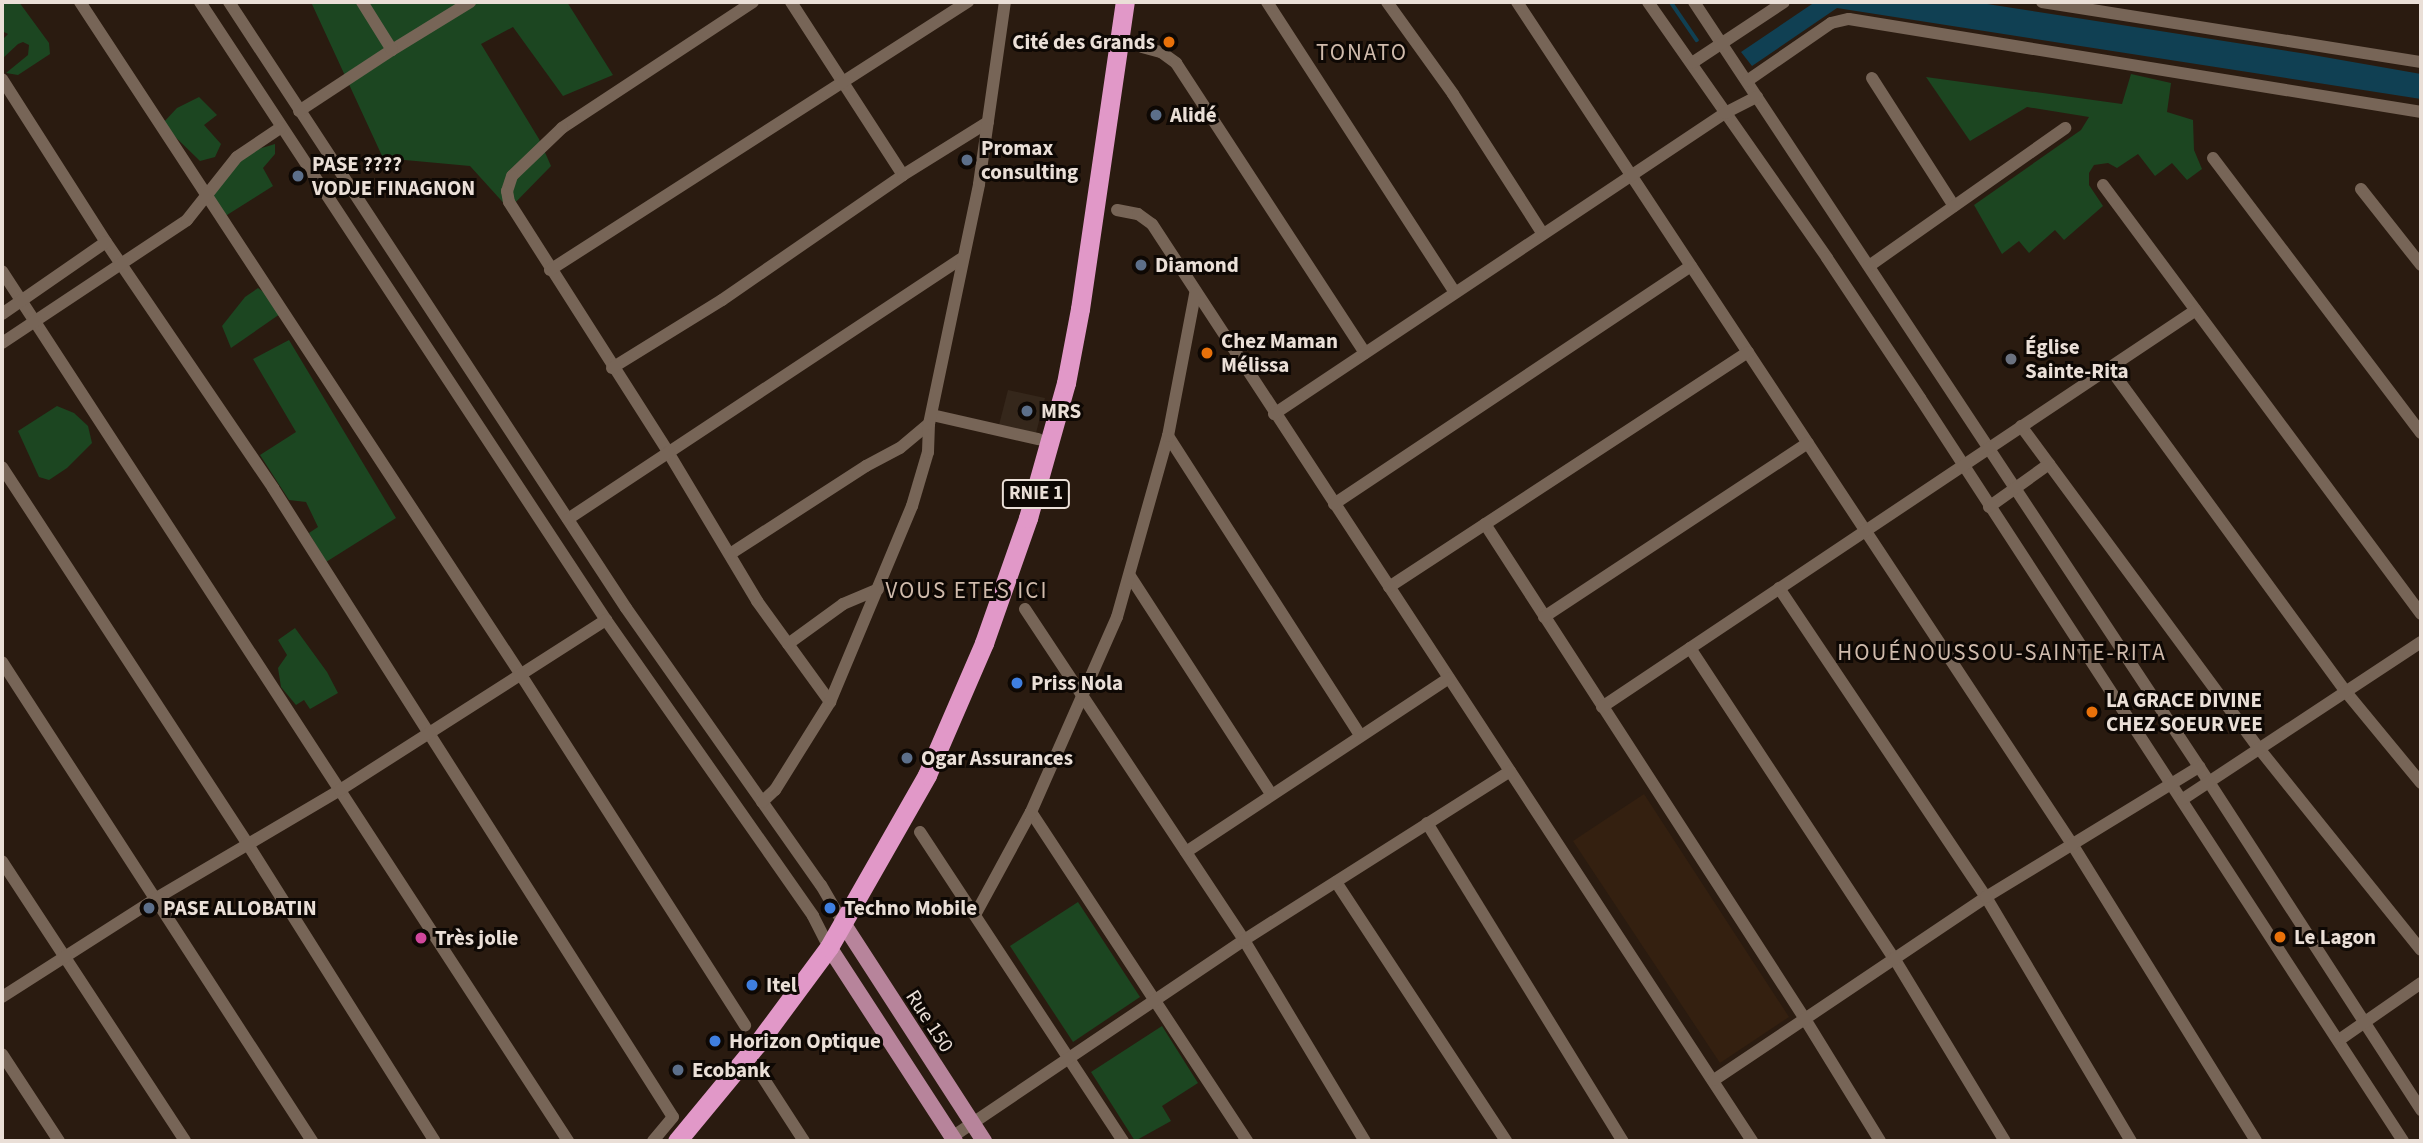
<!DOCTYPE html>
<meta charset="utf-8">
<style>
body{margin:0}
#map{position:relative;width:2423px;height:1143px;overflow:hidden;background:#2a1b10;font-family:"Source Sans 3",sans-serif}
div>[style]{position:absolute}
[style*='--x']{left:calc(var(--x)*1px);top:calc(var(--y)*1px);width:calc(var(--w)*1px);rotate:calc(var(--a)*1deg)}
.commercial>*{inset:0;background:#35271b}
.built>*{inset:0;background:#342010}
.green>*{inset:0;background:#1c4621}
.water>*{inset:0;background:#104053}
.stream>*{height:3.5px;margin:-1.75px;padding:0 1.75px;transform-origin:1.75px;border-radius:1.75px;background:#104053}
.minor>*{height:12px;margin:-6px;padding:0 6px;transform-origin:6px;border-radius:6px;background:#776557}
.major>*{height:16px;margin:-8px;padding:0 8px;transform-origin:8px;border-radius:8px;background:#b7849b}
.highway>*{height:19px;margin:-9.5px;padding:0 9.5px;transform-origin:9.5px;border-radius:9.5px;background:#e198c8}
.dots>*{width:19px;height:19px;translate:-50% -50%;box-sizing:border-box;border:4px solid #0e0804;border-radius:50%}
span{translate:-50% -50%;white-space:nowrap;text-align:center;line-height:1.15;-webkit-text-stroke:6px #0e0804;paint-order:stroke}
.shield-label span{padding:2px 5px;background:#0e0804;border:2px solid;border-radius:5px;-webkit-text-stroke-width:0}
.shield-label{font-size:19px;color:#eadfd7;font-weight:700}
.poi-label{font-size:21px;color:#eadfd7;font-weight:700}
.right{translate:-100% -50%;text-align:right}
.left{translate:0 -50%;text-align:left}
.street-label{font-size:21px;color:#eadfd7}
.neighbourhood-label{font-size:23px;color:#d0bbac;letter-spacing:2px}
.frame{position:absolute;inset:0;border:4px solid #eadfd7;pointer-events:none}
</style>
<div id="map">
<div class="commercial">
<div style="clip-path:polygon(1008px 390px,1045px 398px,1036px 433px,999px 425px)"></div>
</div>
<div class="built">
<div style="clip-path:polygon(1644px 794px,1789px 1017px,1720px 1063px,1573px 841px)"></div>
</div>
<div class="green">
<div style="clip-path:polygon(2px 2px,19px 2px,49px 43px,50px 54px,18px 75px,6px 73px,28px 55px,29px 45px,23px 42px,18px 44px,2px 59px,2px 40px,8px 34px,2px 31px)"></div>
<div style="clip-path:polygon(311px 2px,567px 2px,613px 75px,563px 96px,513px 27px,481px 44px,539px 139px,551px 166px,509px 209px,470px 166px,383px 158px)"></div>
<div style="clip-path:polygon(2131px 74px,2171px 83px,2167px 112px,2193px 120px,2194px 150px,2202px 169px,2187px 180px,2172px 163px,2155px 176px,2138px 154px,2117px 168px,2108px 163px,2094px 165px,2089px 173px,2089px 185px,2103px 206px,2064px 240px,2055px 230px,2029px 253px,2019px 241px,2002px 254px,1974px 205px,2081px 130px,2089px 117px,2027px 107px,1970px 141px,1926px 77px,2122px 104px)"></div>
<div style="clip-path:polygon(199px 97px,217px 115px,204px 125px,221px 144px,215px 157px,200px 161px,162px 124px,177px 108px)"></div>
<div style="clip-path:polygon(275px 144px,275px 154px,263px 168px,273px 186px,227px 215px,214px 209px,211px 193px,218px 179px,255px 150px)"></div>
<div style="clip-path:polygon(258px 288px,280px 304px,280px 314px,231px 348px,222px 326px,245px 297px)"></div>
<div style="clip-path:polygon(289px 340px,396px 518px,326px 562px,309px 533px,318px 527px,306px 502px,289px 500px,260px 455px,296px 432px,253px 359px)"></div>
<div style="clip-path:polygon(57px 406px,74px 413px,88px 426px,92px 443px,67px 468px,49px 480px,39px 477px,18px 431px)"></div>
<div style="clip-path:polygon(295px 628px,327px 672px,338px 693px,310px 709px,304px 700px,296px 705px,281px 687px,278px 668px,287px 655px,278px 640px)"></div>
<div style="clip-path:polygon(1078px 902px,1140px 997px,1073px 1042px,1010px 946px)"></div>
<div style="clip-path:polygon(1162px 1026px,1198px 1083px,1162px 1106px,1171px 1121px,1135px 1141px,1091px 1072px)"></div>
</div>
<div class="water">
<div style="clip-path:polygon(1815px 2px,1974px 2px,2307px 54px,2421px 74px,2421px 99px,1837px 8px,1752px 66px,1741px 52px)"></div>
</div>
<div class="stream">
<div style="--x:1671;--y:2;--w:46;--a:55.6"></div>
</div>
<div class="minor">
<div style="--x:80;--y:2;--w:805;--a:56.76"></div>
<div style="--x:521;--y:675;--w:416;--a:57.4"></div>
<div style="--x:200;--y:2;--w:739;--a:56.7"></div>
<div style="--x:606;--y:620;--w:361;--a:55"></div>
<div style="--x:813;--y:916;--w:35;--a:63"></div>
<div style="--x:229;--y:2;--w:724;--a:56.77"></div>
<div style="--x:626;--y:608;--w:339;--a:54.9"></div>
<div style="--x:821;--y:885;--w:44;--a:59.9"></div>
<div style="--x:753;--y:2;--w:229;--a:146.6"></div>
<div style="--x:562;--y:128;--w:69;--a:136.2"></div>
<div style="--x:512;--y:176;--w:16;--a:108"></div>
<div style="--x:507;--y:191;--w:11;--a:80"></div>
<div style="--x:509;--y:202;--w:296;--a:57.5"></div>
<div style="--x:668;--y:452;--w:174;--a:59.1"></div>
<div style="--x:757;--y:601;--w:125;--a:54.1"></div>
<div style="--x:791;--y:2;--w:206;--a:57.1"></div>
<div style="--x:1267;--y:2;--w:346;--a:57.1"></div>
<div style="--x:1387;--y:2;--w:113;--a:54.3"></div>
<div style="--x:1453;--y:94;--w:166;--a:57.3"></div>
<div style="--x:1517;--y:2;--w:1008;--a:56.61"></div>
<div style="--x:2072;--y:844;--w:349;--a:58.2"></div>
<div style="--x:1648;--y:2;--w:312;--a:55"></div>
<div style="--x:1827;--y:258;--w:168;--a:56.4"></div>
<div style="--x:1920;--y:398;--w:886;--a:56.97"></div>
<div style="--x:1694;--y:2;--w:935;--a:56.56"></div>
<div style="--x:2209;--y:782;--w:391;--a:57.1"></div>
<div style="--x:2042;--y:2;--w:384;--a:9"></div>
<div style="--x:1142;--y:47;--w:20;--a:15"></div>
<div style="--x:1161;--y:52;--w:19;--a:36"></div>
<div style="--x:1176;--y:63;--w:346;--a:56.9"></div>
<div style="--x:392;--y:50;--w:92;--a:-31.6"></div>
<div style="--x:1692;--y:63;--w:110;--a:-33.5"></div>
<div style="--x:1872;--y:78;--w:152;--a:57.4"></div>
<div style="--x:2;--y:79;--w:193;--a:57.5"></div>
<div style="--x:106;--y:242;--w:297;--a:55.8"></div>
<div style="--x:273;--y:488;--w:745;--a:57.55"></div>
<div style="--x:673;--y:1117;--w:31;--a:130"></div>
<div style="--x:1747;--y:81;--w:102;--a:-34.6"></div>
<div style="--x:1831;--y:23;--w:18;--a:-13"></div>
<div style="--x:1849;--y:19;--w:580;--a:9.23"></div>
<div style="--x:299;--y:111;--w:111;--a:-33.3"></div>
<div style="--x:392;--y:50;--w:57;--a:-122"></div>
<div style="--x:2213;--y:158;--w:345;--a:52.9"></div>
<div style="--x:2103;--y:185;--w:534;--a:53.45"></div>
<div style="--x:2361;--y:189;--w:97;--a:51.7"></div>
<div style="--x:1117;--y:210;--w:21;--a:11"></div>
<div style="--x:1138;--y:214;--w:17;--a:36"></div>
<div style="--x:1152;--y:224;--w:1096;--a:56.8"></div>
<div style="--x:1869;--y:266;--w:240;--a:-35.1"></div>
<div style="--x:550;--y:270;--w:497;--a:-32.7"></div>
<div style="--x:2;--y:271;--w:1038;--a:56.95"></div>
<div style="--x:2;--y:314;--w:126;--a:-34.7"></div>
<div style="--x:2;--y:343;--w:222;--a:-33.6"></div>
<div style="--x:187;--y:220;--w:80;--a:-51.6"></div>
<div style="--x:237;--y:157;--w:52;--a:-34"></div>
<div style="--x:2109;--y:367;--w:402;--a:53.9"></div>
<div style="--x:2346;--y:692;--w:118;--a:50.5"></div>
<div style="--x:612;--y:368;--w:129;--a:-31.7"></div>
<div style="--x:722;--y:300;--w:220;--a:-34.6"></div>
<div style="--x:903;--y:175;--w:100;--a:-31.9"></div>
<div style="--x:1274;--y:414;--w:542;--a:-33.72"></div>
<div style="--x:1725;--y:113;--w:36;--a:-27"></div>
<div style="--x:932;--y:415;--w:109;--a:12.8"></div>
<div style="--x:2021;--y:426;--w:404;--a:53.6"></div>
<div style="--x:2261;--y:751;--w:255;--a:51.2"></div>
<div style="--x:1168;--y:436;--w:355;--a:57.3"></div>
<div style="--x:2;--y:467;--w:449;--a:56.9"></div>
<div style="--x:247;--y:843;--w:352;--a:57.8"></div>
<div style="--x:1334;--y:504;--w:429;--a:-33.7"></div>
<div style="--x:1989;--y:507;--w:74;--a:-35.6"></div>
<div style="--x:568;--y:519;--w:471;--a:-33.5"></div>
<div style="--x:1485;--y:524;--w:589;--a:57.12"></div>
<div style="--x:1805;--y:1019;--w:143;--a:58.4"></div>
<div style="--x:730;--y:554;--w:162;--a:-32.9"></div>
<div style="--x:866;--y:466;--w:38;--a:-28"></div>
<div style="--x:900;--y:448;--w:38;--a:-40"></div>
<div style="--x:1130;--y:576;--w:260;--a:57.1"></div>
<div style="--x:1389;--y:587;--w:429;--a:-33.2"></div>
<div style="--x:1779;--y:588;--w:372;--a:56.2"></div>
<div style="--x:1986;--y:897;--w:284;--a:59.3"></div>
<div style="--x:1025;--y:609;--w:397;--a:56.5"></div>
<div style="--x:1244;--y:940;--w:235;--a:59"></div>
<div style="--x:1544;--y:617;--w:316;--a:-33.4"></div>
<div style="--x:788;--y:644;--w:68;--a:-36"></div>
<div style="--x:843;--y:604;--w:38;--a:-23"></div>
<div style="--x:1690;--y:648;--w:371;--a:56.7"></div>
<div style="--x:1894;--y:958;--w:214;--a:58.8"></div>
<div style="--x:2;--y:662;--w:571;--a:57.09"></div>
<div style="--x:1602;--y:707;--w:714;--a:-33.76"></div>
<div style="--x:2183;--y:799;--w:285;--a:-33.4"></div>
<div style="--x:762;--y:802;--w:18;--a:-43"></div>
<div style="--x:775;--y:790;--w:104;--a:-58"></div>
<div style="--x:830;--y:702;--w:212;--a:-67.3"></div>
<div style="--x:912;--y:506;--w:56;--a:-73.5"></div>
<div style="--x:928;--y:452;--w:28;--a:-88"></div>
<div style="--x:929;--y:424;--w:245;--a:-78.2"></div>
<div style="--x:979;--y:184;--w:184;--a:-81.9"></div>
<div style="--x:1031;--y:812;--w:394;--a:56.7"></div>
<div style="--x:1427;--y:823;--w:374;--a:58.4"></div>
<div style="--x:920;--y:832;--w:370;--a:56.7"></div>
<div style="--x:1186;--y:852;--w:315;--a:-33.5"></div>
<div style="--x:2;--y:861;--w:334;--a:56.8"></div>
<div style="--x:1336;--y:882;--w:310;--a:56.7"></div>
<div style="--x:975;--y:915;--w:117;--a:-61.5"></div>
<div style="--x:1031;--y:812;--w:213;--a:-66.2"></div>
<div style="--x:1117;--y:617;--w:188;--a:-74.3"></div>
<div style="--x:1168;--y:436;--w:145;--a:-79.2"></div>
<div style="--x:2;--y:997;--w:182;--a:-32.6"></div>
<div style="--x:155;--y:899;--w:215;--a:-30.5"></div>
<div style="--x:340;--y:790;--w:316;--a:-32.6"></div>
<div style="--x:2339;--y:1040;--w:100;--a:-34.8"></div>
<div style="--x:2;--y:1054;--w:104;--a:56.8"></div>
<div style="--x:760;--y:1073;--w:81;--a:57.1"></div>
<div style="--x:1714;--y:1080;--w:328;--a:-33.9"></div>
<div style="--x:1986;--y:897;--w:250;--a:-31.4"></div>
<div style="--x:952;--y:1137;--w:352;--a:-34"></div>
<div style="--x:1244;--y:940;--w:315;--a:-32.4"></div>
</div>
<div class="major">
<div style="--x:843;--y:923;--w:260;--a:57.1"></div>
<div style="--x:829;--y:947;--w:231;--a:57"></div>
</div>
<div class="highway">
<div style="--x:677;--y:1141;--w:127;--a:-50.4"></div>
<div style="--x:758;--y:1043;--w:119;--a:-53.5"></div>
<div style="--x:829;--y:947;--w:198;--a:-60.3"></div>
<div style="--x:927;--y:775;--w:144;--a:-66.6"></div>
<div style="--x:984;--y:643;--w:133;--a:-70.6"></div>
<div style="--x:1028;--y:518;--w:140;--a:-74.3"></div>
<div style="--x:1066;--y:383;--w:75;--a:-79.3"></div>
<div style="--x:1080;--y:309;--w:310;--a:-81.7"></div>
</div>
<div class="dots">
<div style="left:1169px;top:42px;background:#e8710a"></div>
<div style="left:1156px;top:115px;background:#5c6f8a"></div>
<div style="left:967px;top:160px;background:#5c6f8a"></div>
<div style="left:298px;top:176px;background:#5c6f8a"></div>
<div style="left:1141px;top:265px;background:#5c6f8a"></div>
<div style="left:1207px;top:353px;background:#e8710a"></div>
<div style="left:2011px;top:359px;background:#6b7280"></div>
<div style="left:1027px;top:411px;background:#5c6f8a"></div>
<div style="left:1017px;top:683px;background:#3f7fe0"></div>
<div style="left:2092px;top:712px;background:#e8710a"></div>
<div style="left:907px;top:758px;background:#5c6f8a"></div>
<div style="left:149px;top:908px;background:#5c6f8a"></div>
<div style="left:830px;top:908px;background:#3f7fe0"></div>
<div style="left:2280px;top:937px;background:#e8710a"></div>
<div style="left:421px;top:938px;background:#d1479c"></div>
<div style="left:752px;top:985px;background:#3f7fe0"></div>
<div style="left:715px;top:1041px;background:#3f7fe0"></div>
<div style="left:678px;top:1070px;background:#5c6f8a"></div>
</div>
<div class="shield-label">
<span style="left:1036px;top:494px">RNIE 1</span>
</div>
<div class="poi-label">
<span class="right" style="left:1155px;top:42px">Cité des Grands</span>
<span class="left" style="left:1170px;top:115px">Alidé</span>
<span class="left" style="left:981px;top:160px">Promax<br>consulting</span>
<span class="left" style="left:312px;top:176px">PASE ????<br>VODJE FINAGNON</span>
<span class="left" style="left:1155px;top:265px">Diamond</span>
<span class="left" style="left:1221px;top:353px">Chez Maman<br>Mélissa</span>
<span class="left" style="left:2025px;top:359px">Église<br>Sainte-Rita</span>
<span class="left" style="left:1041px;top:411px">MRS</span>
<span class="left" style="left:1031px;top:683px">Priss Nola</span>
<span class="left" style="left:2106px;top:712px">LA GRACE DIVINE<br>CHEZ SOEUR VEE</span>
<span class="left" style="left:921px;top:758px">Ogar Assurances</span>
<span class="left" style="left:163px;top:908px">PASE ALLOBATIN</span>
<span class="left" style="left:844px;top:908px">Techno Mobile</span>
<span class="left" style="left:2294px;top:937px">Le Lagon</span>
<span class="left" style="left:435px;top:938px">Très jolie</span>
<span class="left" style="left:766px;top:985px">Itel</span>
<span class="left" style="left:729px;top:1041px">Horizon Optique</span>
<span class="left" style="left:692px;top:1070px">Ecobank</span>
</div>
<div class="street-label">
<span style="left:930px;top:1021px;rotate:57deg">Rue 150</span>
</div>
<div class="neighbourhood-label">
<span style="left:1362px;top:53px">TONATO</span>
<span style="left:967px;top:591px">VOUS ETES ICI</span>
<span style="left:2002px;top:653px">HOUÉNOUSSOU-SAINTE-RITA</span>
</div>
<div class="frame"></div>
</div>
